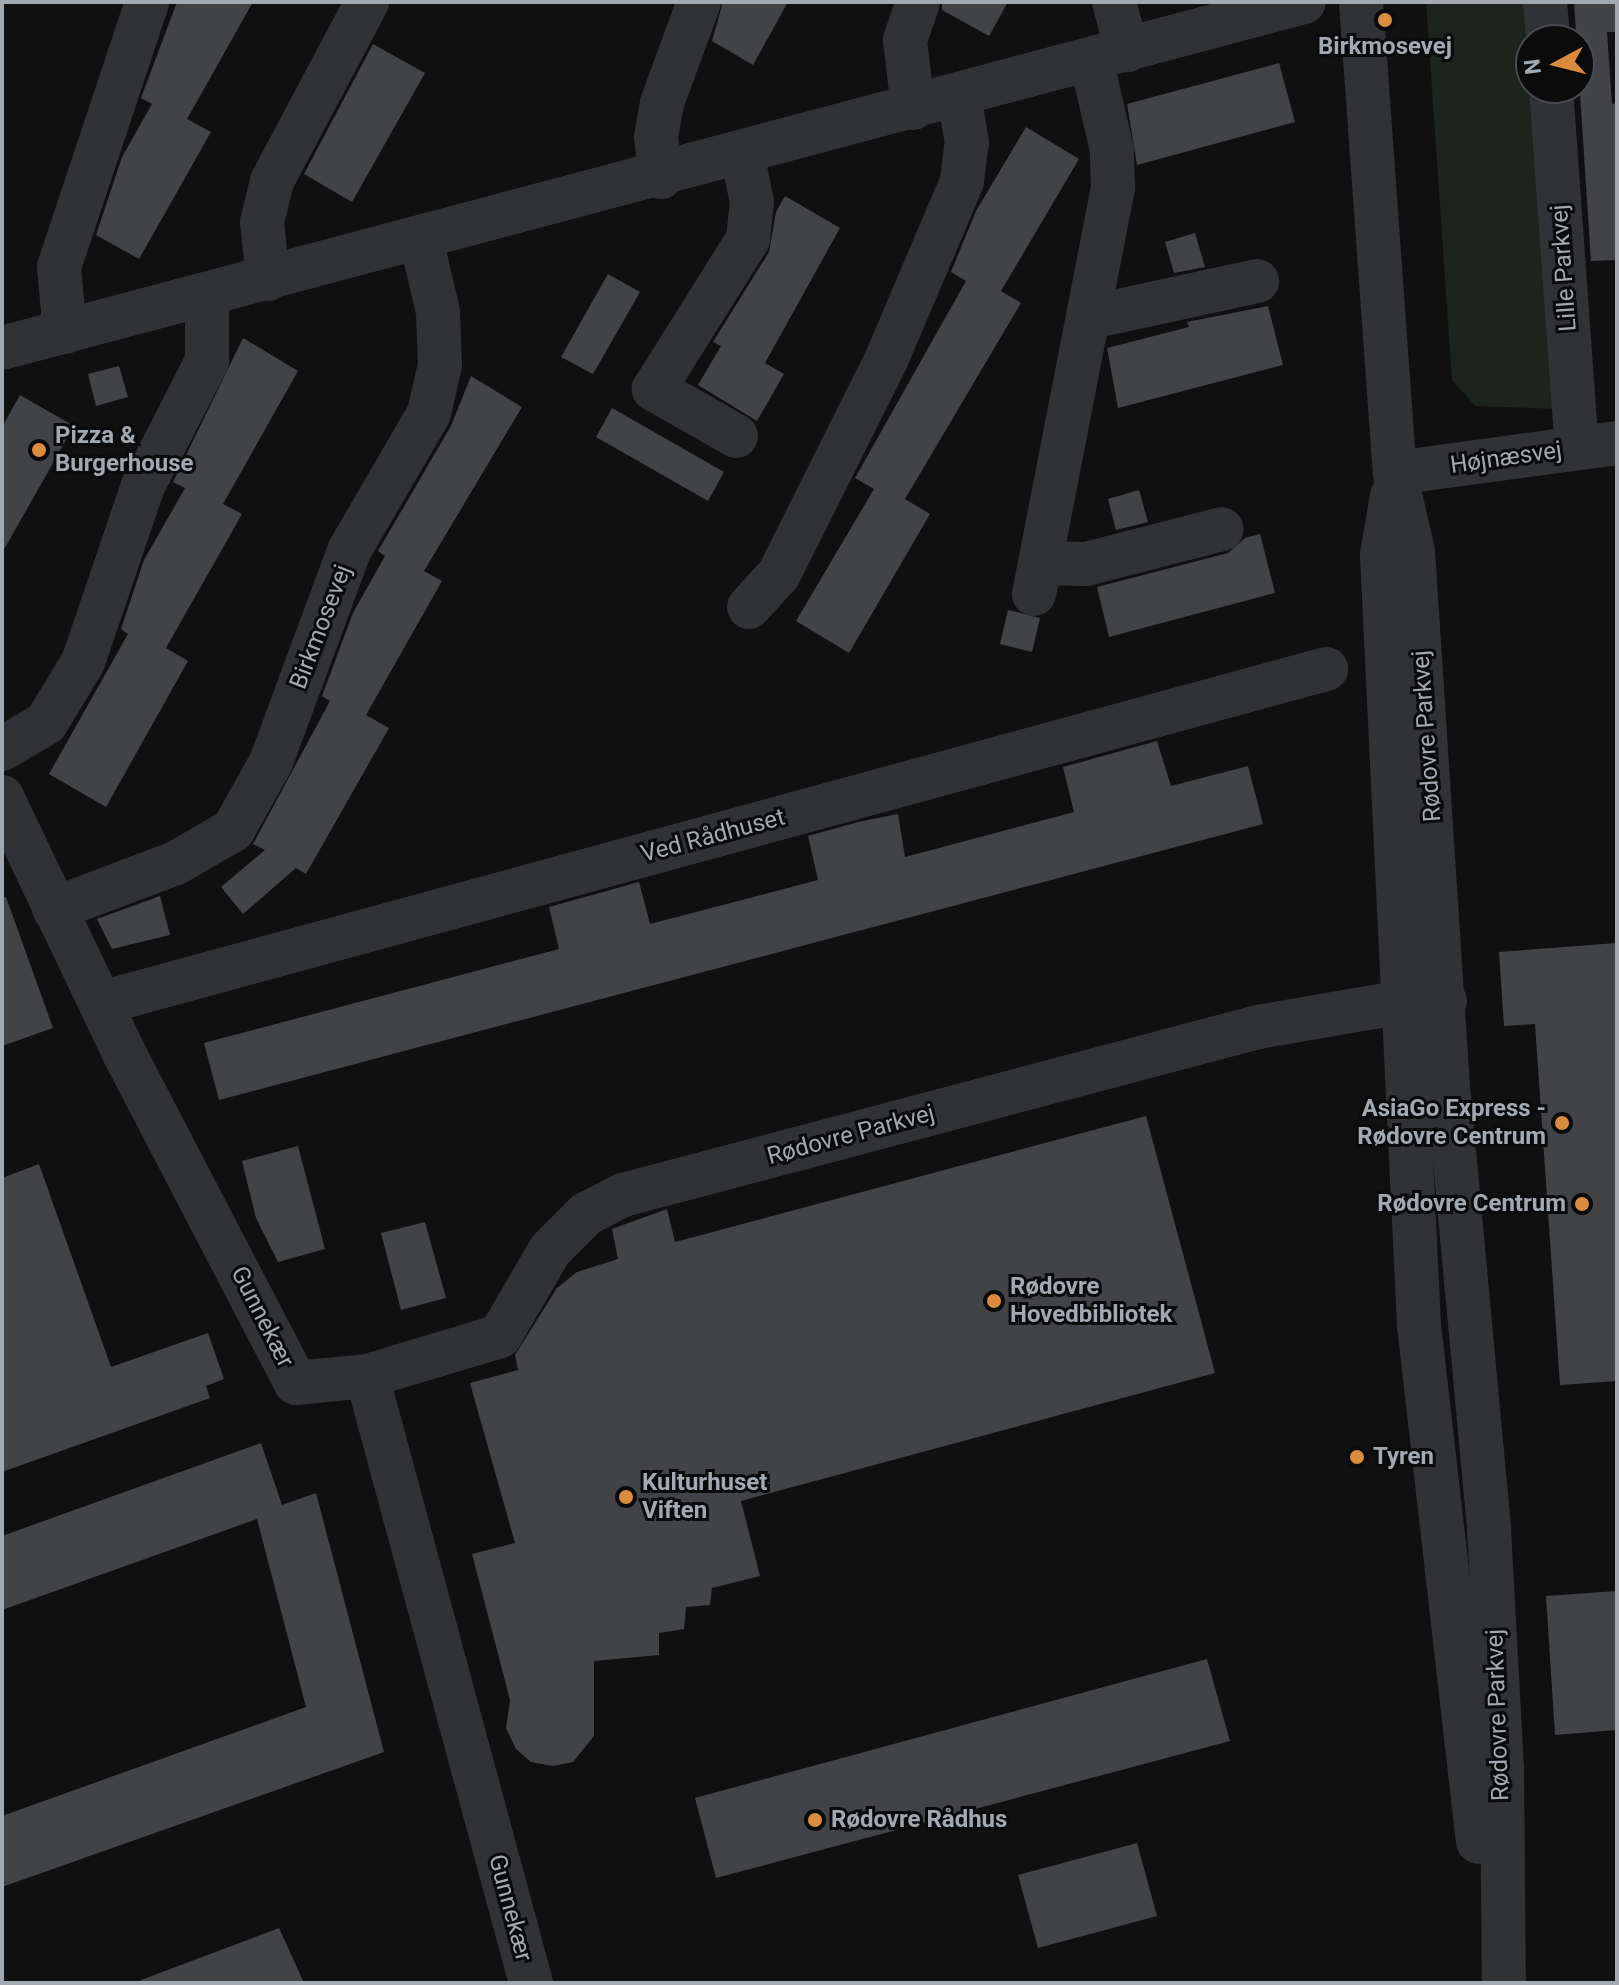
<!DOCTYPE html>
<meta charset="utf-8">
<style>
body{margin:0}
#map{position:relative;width:1619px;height:1985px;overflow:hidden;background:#101011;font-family:Roboto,sans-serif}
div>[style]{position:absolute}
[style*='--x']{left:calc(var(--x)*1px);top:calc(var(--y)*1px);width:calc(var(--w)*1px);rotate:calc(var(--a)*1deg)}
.green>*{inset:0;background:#1d231d}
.building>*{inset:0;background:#414346}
.minor>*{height:44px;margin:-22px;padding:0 22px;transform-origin:22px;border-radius:22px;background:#313235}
.dots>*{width:22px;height:22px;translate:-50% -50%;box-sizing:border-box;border:4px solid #0b0b0c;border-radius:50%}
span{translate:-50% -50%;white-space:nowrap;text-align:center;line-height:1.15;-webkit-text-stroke:6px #0b0b0c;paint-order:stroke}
.poi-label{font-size:24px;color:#a2a9b0;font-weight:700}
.left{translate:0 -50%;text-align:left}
.right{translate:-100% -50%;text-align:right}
.street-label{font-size:24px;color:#a2a9b0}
.frame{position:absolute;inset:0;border:4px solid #a2a9b0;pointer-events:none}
.north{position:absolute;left:1515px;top:24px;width:80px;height:80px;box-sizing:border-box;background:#0b0b0c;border:2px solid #474a4e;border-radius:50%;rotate:263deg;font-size:22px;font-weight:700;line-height:32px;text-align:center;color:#a2a9b0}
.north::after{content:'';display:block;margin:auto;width:28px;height:36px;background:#da8b3e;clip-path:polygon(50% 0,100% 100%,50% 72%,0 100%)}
</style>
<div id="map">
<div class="green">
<div style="clip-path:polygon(1426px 2px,1528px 2px,1558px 409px,1475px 406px,1452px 380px)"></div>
</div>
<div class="building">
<div style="clip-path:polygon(177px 2px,253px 2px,187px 119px,211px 132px,139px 259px,96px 235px,122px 157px,152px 104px,141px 98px)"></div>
<div style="clip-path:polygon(723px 2px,788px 2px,753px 65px,712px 41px)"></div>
<div style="clip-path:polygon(942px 2px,1008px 2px,989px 36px,942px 10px)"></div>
<div style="clip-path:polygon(1574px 2px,1617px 2px,1617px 32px,1607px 32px,1612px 104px,1617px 103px,1617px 260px,1591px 261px)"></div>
<div style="clip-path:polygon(373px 44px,425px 73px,352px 202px,304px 174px)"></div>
<div style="clip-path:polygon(1279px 63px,1295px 122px,1137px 165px,1127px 104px)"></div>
<div style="clip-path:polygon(1026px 127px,1079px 159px,1001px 291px,1021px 303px,905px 499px,930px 514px,849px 653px,796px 621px,874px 489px,855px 478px,966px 281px,951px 272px,976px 211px)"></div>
<div style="clip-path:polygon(785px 196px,840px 228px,765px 363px,784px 374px,757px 421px,698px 385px,721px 346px,713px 342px,769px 252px,776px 212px)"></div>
<div style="clip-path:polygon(1195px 233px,1205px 267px,1174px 273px,1165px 242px)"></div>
<div style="clip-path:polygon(608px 274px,640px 292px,593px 374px,561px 357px)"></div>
<div style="clip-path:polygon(1268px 306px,1283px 365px,1118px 408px,1107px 348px,1189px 327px,1187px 322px)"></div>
<div style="clip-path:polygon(243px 338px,298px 371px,223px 504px,242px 514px,166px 648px,188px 661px,106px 807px,49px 774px,128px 634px,121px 629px,144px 560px,185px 488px,173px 482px)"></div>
<div style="clip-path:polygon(119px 366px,128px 397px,96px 406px,88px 374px)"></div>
<div style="clip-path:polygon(471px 376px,522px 407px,424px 571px,442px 581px,366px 715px,389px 728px,306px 874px,296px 868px,243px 914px,221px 887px,265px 850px,253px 844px,330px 701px,322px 696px,353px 613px,385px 556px,378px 551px,451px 426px)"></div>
<div style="clip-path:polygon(20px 395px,74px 426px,2px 553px,2px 427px)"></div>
<div style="clip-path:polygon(612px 408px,724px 472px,708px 501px,596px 437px)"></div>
<div style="clip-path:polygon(1139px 490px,1148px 522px,1116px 530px,1108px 499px)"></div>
<div style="clip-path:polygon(1260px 534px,1275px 593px,1109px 637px,1097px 587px,1228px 553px,1245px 538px)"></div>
<div style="clip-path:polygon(1008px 610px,1040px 618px,1032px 652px,1000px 644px)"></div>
<div style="clip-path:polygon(1157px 741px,1171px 786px,1248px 766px,1263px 824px,219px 1100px,204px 1043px,559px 949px,549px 907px,639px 882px,650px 924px,818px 880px,808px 836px,858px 822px,898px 814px,905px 857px,1074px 812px,1063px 767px)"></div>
<div style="clip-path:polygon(160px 896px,170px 935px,112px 949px,97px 919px)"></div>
<div style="clip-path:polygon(2px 897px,6px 897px,53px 1028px,2px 1046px)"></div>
<div style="clip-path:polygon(1617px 943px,1617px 1381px,1560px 1385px,1535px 1024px,1504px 1026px,1499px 952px)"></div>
<div style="clip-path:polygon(1146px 1116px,1215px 1373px,741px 1501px,760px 1576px,712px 1588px,710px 1605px,686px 1607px,684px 1629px,659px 1633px,659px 1655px,594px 1661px,594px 1736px,573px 1762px,553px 1766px,531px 1762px,516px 1749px,506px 1728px,510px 1700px,472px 1554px,515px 1543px,470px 1383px,518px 1370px,515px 1355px,557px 1288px,577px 1272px,618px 1259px,612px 1229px,667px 1209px,675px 1242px)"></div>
<div style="clip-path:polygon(298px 1146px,325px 1249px,278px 1262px,256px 1218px,242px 1161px)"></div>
<div style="clip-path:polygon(39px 1164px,111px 1367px,208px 1333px,224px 1379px,206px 1386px,210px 1398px,2px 1472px,2px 1178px)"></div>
<div style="clip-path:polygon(425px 1222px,446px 1298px,401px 1310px,381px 1233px)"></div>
<div style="clip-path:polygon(261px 1443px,282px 1505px,316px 1493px,384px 1752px,2px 1887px,2px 1816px,306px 1707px,257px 1519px,2px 1610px,2px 1536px)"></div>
<div style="clip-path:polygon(1617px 1591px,1617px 1730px,1555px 1735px,1546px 1596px)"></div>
<div style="clip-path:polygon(1207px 1659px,1230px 1741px,716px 1878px,695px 1798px)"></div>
<div style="clip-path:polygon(1137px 1843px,1157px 1916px,1038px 1948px,1018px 1875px)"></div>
<div style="clip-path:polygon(279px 1928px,304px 1983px,142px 1983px,141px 1980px)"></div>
</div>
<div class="minor">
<div style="--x:1114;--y:2;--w:50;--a:74.8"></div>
<div style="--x:1361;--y:2;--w:472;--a:85.9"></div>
<div style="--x:1395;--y:473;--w:80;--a:77"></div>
<div style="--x:1413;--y:551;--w:536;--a:86.26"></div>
<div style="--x:1448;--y:1086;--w:445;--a:84.7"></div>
<div style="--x:1489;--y:1529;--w:240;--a:86.9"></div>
<div style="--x:1502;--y:1769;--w:214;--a:89.5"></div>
<div style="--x:1545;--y:2;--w:38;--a:85"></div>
<div style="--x:1551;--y:88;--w:361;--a:85.9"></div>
<div style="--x:913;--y:108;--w:68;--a:-96.7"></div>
<div style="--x:905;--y:40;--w:40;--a:-71.1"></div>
<div style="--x:661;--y:177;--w:40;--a:-97.1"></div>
<div style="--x:656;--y:137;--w:35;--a:-80"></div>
<div style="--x:662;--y:103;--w:108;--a:-69.9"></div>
<div style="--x:268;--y:279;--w:57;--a:-96"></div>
<div style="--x:262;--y:222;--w:42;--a:-76.3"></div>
<div style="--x:272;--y:181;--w:203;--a:-62"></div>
<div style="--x:1091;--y:317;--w:170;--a:-12.2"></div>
<div style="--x:65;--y:332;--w:65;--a:-95.3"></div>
<div style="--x:59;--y:267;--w:279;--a:-71.6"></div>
<div style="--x:2;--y:348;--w:1347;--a:-14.88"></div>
<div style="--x:736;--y:436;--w:95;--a:-150.2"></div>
<div style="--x:654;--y:389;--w:177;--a:-57.9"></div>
<div style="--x:748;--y:239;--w:37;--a:-84"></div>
<div style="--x:752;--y:202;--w:49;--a:-101.8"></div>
<div style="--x:1395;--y:473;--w:224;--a:-7.7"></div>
<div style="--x:1392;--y:496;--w:60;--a:99.6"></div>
<div style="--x:1382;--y:555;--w:771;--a:87.25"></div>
<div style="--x:1419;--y:1325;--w:520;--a:83.49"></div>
<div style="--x:1040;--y:563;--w:46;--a:1.2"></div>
<div style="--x:1086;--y:564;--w:140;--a:-14.4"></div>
<div style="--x:1034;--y:594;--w:415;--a:-79"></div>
<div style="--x:1113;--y:187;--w:37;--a:-92"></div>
<div style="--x:1112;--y:150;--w:92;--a:-103.1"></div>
<div style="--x:749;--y:607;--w:45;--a:-47.7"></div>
<div style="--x:779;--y:574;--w:241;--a:-63.4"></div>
<div style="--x:887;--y:358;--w:192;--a:-67"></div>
<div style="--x:962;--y:181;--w:38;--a:-83"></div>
<div style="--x:967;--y:143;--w:49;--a:-99.5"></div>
<div style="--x:2;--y:749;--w:51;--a:-30.6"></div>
<div style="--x:46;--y:723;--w:71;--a:-58.8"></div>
<div style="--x:83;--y:662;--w:186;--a:-71.2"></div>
<div style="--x:143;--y:486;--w:140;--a:-62.9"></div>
<div style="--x:207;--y:361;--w:66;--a:-90"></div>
<div style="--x:2;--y:797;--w:284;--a:64.5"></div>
<div style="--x:124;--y:1053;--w:372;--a:62.5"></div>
<div style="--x:296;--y:1383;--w:71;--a:-5.6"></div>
<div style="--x:367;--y:1376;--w:139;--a:-16.7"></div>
<div style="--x:500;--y:1336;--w:99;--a:-59.8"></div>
<div style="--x:550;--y:1250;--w:51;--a:-45"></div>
<div style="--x:586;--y:1214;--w:42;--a:-27.2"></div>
<div style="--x:623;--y:1195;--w:657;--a:-14.82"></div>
<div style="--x:1258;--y:1027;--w:146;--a:-9.8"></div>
<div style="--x:1402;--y:1002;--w:43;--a:-1.3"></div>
<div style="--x:54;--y:909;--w:130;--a:-20.7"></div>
<div style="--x:176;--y:863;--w:66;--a:-30.1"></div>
<div style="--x:233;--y:830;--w:78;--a:-60.8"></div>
<div style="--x:271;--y:762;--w:227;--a:-69.7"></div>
<div style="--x:350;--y:549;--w:157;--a:-59.8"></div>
<div style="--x:429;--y:413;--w:49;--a:-77.1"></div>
<div style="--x:440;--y:365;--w:53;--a:-92.2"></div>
<div style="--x:438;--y:312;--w:75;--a:-103.1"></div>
<div style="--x:101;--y:1003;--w:1270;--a:-15.25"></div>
<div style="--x:367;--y:1376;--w:629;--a:74.88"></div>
</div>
<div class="dots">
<div style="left:1385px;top:20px;background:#da8b3e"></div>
<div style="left:39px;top:450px;background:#da8b3e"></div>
<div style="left:1562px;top:1123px;background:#da8b3e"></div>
<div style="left:1582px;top:1204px;background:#da8b3e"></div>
<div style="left:994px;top:1301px;background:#da8b3e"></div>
<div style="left:1357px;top:1457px;background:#da8b3e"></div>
<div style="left:626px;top:1497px;background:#da8b3e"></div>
<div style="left:815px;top:1820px;background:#da8b3e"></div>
</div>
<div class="poi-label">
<span style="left:1385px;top:47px">Birkmosevej</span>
<span class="left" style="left:55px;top:450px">Pizza &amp;<br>Burgerhouse</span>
<span class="right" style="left:1546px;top:1123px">AsiaGo Express -<br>Rødovre Centrum</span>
<span class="right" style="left:1566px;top:1204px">Rødovre Centrum</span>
<span class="left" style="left:1010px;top:1301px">Rødovre<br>Hovedbibliotek</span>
<span class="left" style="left:1373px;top:1457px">Tyren</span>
<span class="left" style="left:642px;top:1497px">Kulturhuset<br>Viften</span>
<span class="left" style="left:831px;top:1820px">Rødovre Rådhus</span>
</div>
<div class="street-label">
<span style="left:1564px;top:268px;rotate:-94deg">Lille Parkvej</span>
<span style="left:1506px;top:458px;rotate:-8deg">Højnæsvej</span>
<span style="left:321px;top:627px;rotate:-69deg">Birkmosevej</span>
<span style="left:1427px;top:736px;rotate:-94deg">Rødovre Parkvej</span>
<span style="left:713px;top:836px;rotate:-15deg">Ved Rådhuset</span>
<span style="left:851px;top:1135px;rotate:-15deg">Rødovre Parkvej</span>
<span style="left:262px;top:1317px;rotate:63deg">Gunnekær</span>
<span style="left:1498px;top:1715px;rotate:-92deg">Rødovre Parkvej</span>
<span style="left:510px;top:1908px;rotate:75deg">Gunnekær</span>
</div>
<div class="frame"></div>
<div class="north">N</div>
</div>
